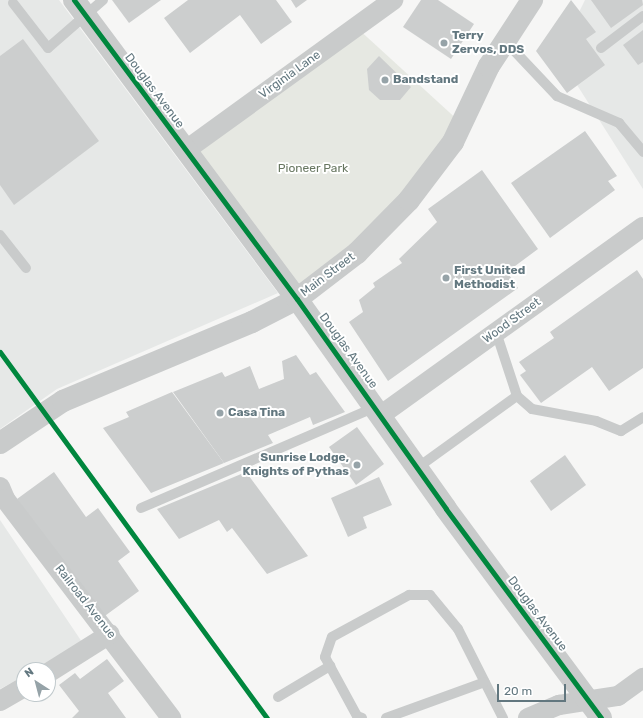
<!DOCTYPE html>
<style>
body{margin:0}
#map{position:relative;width:643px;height:718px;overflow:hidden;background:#f6f6f5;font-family:Rubik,sans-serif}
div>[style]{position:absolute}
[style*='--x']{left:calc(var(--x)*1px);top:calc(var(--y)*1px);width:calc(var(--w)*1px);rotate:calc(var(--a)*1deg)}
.built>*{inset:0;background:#e6e8e7}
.green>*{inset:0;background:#e6e8e2}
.building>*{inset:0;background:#cccece}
.service>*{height:10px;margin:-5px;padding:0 5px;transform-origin:5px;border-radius:5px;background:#c9cbcb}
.minor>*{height:20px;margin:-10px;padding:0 10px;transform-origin:10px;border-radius:10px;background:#c9cbcb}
.tertiary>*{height:22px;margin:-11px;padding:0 11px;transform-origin:11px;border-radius:11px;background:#c9cbcb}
.cycleway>*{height:5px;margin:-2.5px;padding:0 2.5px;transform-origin:2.5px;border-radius:2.5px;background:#00873e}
.dots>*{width:11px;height:11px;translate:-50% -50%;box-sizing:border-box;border:2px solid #fff;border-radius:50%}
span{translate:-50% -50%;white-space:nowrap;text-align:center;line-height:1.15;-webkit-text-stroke:4px #fff;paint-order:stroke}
.poi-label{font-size:12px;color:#62777f;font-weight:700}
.left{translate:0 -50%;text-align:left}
.right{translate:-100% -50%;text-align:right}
.street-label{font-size:12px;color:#62777f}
.park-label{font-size:12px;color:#687761}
.north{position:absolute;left:16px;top:662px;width:40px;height:40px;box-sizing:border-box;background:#fff;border:1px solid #c0c9cc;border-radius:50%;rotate:324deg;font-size:11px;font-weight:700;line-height:16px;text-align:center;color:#62777f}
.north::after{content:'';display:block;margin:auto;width:14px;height:18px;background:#96a3a8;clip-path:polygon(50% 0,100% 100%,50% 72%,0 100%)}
.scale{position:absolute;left:497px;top:684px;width:69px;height:18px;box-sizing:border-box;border:2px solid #62777f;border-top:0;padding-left:5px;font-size:12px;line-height:14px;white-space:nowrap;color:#62777f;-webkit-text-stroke:3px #fff;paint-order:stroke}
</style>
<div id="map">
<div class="built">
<div style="clip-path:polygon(0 0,59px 0,278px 293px,57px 389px,0 429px)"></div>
<div style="clip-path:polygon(585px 0,643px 0,643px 189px,558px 55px)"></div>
<div style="clip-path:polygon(0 520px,82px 642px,77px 648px,36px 670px,24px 670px,24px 676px,0 689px)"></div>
</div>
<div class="green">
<div style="clip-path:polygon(356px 27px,461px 123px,409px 200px,297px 299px,186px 150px)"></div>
</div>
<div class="building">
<div style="clip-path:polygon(112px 0,161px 0,129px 23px)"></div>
<div style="clip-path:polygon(188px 0,276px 0,292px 22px,261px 44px,240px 15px,190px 53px,164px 18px)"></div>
<div style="clip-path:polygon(291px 0,307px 0,296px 8px)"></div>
<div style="clip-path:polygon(421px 0,438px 0,474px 24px,451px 59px,403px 27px)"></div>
<div style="clip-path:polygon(571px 0,596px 32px,586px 39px,605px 65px,567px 93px,536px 51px)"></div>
<div style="clip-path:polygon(591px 0,642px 0,643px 5px,611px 28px)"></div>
<div style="clip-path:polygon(643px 30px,643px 62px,638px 65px,623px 45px)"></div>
<div style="clip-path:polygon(23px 39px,99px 141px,14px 205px,0 185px,0 56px)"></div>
<div style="clip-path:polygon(379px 56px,411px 87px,400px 100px,380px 100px,369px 90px,367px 69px)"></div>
<div style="clip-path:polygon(585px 131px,617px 176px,608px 181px,615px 190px,550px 238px,511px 183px)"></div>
<div style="clip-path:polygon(482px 170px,538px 249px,507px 272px,518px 288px,388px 381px,349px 322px,363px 312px,359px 300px,375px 287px,373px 283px,402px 263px,399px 259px,437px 222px,428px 209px)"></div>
<div style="clip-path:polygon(637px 270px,643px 279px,643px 368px,609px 391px,592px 367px,541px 403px,520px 375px,526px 371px,519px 362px,554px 338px,550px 332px)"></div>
<div style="clip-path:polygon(296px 355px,310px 375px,316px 372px,345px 412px,313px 425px,310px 417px,268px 435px,273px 443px,224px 463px,173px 392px,222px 372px,225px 377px,250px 366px,259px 389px,284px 379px,282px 361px)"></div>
<div style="clip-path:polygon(172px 392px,224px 463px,151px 493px,103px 428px,129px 417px,126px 412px)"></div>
<div style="clip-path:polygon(357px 427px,384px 464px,356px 485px,329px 447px)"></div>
<div style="clip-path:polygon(565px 455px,586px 485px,551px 511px,530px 481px)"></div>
<div style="clip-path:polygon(54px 472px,86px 517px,98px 508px,130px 552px,118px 561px,139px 591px,102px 618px,17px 499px)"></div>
<div style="clip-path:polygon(246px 472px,308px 556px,267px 574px,232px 528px,227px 532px,219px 520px,179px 539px,157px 509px)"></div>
<div style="clip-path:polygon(379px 477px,392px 505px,363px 517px,367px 528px,348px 537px,331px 498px)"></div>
<div style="clip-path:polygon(107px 659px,124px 681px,108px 693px,126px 718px,72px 718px,79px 711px,59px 685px,75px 673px,80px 679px)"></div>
</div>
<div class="service">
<div style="--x:13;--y:3;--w:57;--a:52.1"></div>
<div style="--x:48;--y:48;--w:73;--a:-41.1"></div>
<div style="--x:505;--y:41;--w:76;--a:46.6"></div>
<div style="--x:557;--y:96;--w:68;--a:23.5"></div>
<div style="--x:619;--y:123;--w:38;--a:50"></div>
<div style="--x:601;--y:48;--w:53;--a:-37.3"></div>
<div style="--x:0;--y:235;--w:42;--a:51.8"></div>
<div style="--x:496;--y:332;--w:67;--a:71.8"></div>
<div style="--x:517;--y:396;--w:20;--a:41"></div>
<div style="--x:532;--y:409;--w:65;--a:10.6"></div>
<div style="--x:596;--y:421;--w:27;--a:22"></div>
<div style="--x:621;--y:431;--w:26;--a:-32"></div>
<div style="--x:417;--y:468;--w:123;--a:-35.8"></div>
<div style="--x:141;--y:508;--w:256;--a:-23.3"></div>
<div style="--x:278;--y:697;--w:61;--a:-30.8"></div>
<div style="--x:362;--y:718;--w:5;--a:-158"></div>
<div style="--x:357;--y:716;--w:67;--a:-118.5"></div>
<div style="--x:325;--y:657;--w:21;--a:-71"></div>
<div style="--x:332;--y:637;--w:88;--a:-28.6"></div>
<div style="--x:409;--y:595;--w:21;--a:0"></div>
<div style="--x:430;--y:595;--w:44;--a:50.5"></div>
<div style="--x:458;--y:629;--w:100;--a:63.2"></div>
<div style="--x:386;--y:718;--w:105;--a:-20"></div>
</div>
<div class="minor">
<div style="--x:186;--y:150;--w:256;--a:-35.9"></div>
<div style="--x:381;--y:415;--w:322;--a:-35.7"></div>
<div style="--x:0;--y:487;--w:13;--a:67"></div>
<div style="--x:5;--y:499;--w:275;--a:52.8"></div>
<div style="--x:48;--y:673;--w:73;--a:-32.2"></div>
<div style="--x:0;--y:701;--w:28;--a:-30"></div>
<div style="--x:528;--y:718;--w:34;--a:-23"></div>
<div style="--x:559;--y:705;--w:60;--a:-8.7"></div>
<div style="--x:618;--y:696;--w:31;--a:-36"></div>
</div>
<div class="tertiary">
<div style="--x:74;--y:0;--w:373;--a:53.3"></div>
<div style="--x:297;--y:299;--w:257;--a:54.6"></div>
<div style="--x:446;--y:509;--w:260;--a:53.4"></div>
<div style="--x:0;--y:443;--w:76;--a:-33.7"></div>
<div style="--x:63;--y:401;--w:205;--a:-22.7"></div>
<div style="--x:252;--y:322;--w:51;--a:-27.1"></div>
<div style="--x:297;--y:299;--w:76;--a:-37.5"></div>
<div style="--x:357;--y:253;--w:74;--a:-45.5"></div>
<div style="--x:409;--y:200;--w:73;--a:-52.8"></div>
<div style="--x:453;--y:142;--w:84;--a:-64.7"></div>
<div style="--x:489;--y:66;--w:79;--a:-56.9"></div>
</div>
<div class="cycleway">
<div style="--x:74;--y:0;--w:373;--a:53.3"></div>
<div style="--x:297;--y:299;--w:257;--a:54.6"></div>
<div style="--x:446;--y:509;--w:260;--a:53.4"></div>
<div style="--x:0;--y:352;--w:453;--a:53.9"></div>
</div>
<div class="dots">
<div style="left:444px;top:43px;background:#96a3a8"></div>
<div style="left:385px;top:80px;background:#96a3a8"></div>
<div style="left:446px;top:278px;background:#96a3a8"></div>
<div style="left:220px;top:413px;background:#96a3a8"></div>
<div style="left:357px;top:465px;background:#96a3a8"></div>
</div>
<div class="poi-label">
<span class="left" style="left:452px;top:43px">Terry<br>Zervos, DDS</span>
<span class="left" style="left:393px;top:80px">Bandstand</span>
<span class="left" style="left:454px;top:278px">First United<br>Methodist</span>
<span class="left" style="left:228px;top:413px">Casa Tina</span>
<span class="right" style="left:349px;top:465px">Sunrise Lodge,<br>Knights of Pythas</span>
</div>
<div class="street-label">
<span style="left:290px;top:75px;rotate:-36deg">Virginia Lane</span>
<span style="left:154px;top:91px;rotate:53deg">Douglas Avenue</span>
<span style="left:328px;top:275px;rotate:-37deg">Main Street</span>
<span style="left:512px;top:321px;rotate:-36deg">Wood Street</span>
<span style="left:348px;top:351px;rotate:54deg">Douglas Avenue</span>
<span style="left:85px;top:602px;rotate:52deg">Railroad Avenue</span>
<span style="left:537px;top:614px;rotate:53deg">Douglas Avenue</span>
</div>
<div class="park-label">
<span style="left:313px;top:169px">Pioneer Park</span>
</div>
<div class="north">N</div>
<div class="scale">20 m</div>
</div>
